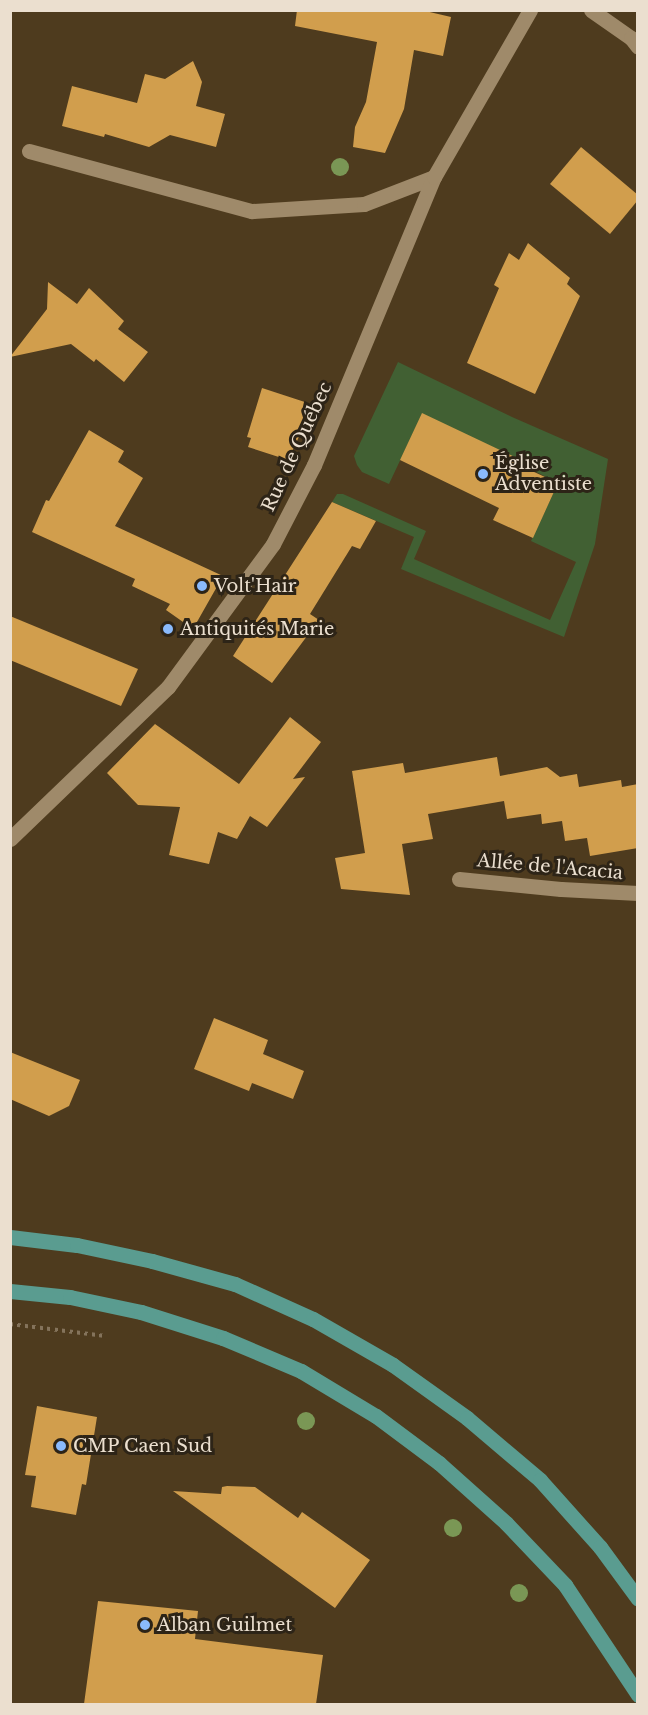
<!DOCTYPE html>
<meta charset="utf-8">
<style>
body{margin:0}
#map{position:relative;width:648px;height:1715px;overflow:hidden;background:#4e3b1e;font-family:"Libre Baskerville",serif}
div>[style]{position:absolute}
[style*='--x']{left:calc(var(--x)*1px);top:calc(var(--y)*1px);width:calc(var(--w)*1px);rotate:calc(var(--a)*1deg)}
.green>*{inset:0;background:#416033}
.building>*{inset:0;background:#d19e4d}
.path>*{height:4px;margin-top:-2px;transform-origin:0;background:repeating-linear-gradient(90deg,#84735b 0 3px,transparent 0 7.5px)}
.minor>*{height:15px;margin:-7.5px;padding:0 7.5px;transform-origin:7.5px;border-radius:7.5px;background:#9f8a6a}
.major>*{height:15px;margin:-7.5px;padding:0 7.5px;transform-origin:7.5px;border-radius:7.5px;background:#5a9c90}
.trees>*{width:18px;height:18px;margin:-9px;border-radius:50%;background:#7a9755}
.dots>*{width:16px;height:16px;translate:-50% -50%;box-sizing:border-box;border:3px solid #2d2417;border-radius:50%}
span{translate:-50% -50%;white-space:nowrap;text-align:center;line-height:1.15;-webkit-text-stroke:6px #2d2417;paint-order:stroke}
.street-label{font-size:18px;color:#ebdfcf}
.poi-label{font-size:18px;color:#ebdfcf}
.left{translate:0 -50%;text-align:left}
.frame{position:absolute;inset:0;border:12px solid #ebdfcf;pointer-events:none}
</style>
<div id="map">
<div class="green">
<div style="clip-path:polygon(398px 362px,512px 417px,608px 459px,595px 544px,564px 637px,401px 569px,414px 537px,332px 502px,337px 494px,343px 494px,426px 531px,414px 559px,550px 620px,576px 562px,531px 541px,558px 483px,422px 414px,389px 484px,362px 472px,357px 465px,354px 456px)"></div>
</div>
<div class="building">
<div style="clip-path:polygon(297px 10px,421px 10px,451px 17px,443px 56px,414px 50px,404px 109px,385px 153px,353px 147px,355px 127px,366px 102px,377px 42px,295px 26px)"></div>
<div style="clip-path:polygon(193px 61px,202px 82px,196px 106px,225px 114px,216px 147px,170px 135px,149px 147px,105px 134px,104px 137px,62px 126px,72px 86px,137px 103px,145px 74px,165px 79px)"></div>
<div style="clip-path:polygon(581px 147px,638px 195px,638px 200px,610px 234px,550px 184px)"></div>
<div style="clip-path:polygon(528px 243px,570px 278px,567px 284px,580px 296px,535px 394px,467px 363px,499px 288px,494px 285px,509px 253px,519px 260px)"></div>
<div style="clip-path:polygon(48px 282px,77px 304px,89px 288px,124px 321px,118px 329px,148px 352px,124px 382px,96px 359px,94px 362px,71px 344px,10px 357px,47px 309px)"></div>
<div style="clip-path:polygon(262px 388px,314px 405px,288px 460px,248px 447px,251px 438px,247px 437px)"></div>
<div style="clip-path:polygon(422px 413px,521px 460px,519px 465px,558px 483px,533px 538px,493px 520px,499px 508px,400px 460px)"></div>
<div style="clip-path:polygon(89px 430px,124px 451px,118px 462px,143px 478px,115px 526px,223px 576px,193px 629px,166px 610px,170px 604px,132px 586px,135px 579px,32px 532px,46px 500px,49px 501px)"></div>
<div style="clip-path:polygon(332px 502px,376px 521px,360px 549px,352px 546px,310px 614px,319px 620px,272px 683px,233px 656px)"></div>
<div style="clip-path:polygon(10px 616px,138px 669px,121px 706px,10px 660px)"></div>
<div style="clip-path:polygon(290px 717px,321px 742px,293px 779px,305px 777px,267px 827px,250px 816px,237px 839px,218px 832px,209px 864px,169px 855px,180px 807px,138px 805px,107px 773px,155px 724px,239px 784px)"></div>
<div style="clip-path:polygon(497px 757px,500px 776px,547px 767px,560px 777px,577px 774px,579px 787px,621px 780px,622px 787px,638px 784px,638px 848px,590px 856px,587px 838px,565px 841px,562px 821px,542px 824px,541px 814px,507px 819px,504px 801px,428px 814px,433px 839px,402px 844px,410px 895px,341px 889px,335px 858px,365px 853px,352px 771px,403px 763px,405px 773px)"></div>
<div style="clip-path:polygon(214px 1018px,268px 1040px,263px 1054px,304px 1071px,293px 1099px,252px 1083px,249px 1091px,194px 1069px)"></div>
<div style="clip-path:polygon(10px 1052px,80px 1080px,69px 1106px,49px 1116px,10px 1099px)"></div>
<div style="clip-path:polygon(37px 1406px,97px 1417px,86px 1485px,82px 1484px,76px 1515px,31px 1507px,36px 1476px,25px 1475px)"></div>
<div style="clip-path:polygon(227px 1486px,255px 1487px,298px 1518px,302px 1512px,370px 1560px,335px 1608px,173px 1491px,221px 1494px,222px 1487px)"></div>
<div style="clip-path:polygon(98px 1601px,198px 1611px,195px 1639px,323px 1655px,316px 1704px,84px 1704px)"></div>
</div>
<div class="path">
<div style="--x:10;--y:1324;--w:96;--a:7.2"></div>
</div>
<div class="minor">
<div style="--x:591;--y:10;--w:49;--a:35"></div>
<div style="--x:631;--y:38;--w:11;--a:52"></div>
<div style="--x:29;--y:151;--w:231;--a:15.1"></div>
<div style="--x:252;--y:211;--w:112;--a:-3.6"></div>
<div style="--x:364;--y:204;--w:75;--a:-21.1"></div>
<div style="--x:10;--y:839;--w:219;--a:-43.9"></div>
<div style="--x:168;--y:687;--w:177;--a:-53.7"></div>
<div style="--x:273;--y:544;--w:89;--a:-62.6"></div>
<div style="--x:314;--y:465;--w:312;--a:-67.4"></div>
<div style="--x:434;--y:177;--w:193;--a:-60.1"></div>
<div style="--x:459;--y:879;--w:102;--a:5.6"></div>
<div style="--x:561;--y:889;--w:77;--a:3"></div>
</div>
<div class="major">
<div style="--x:10;--y:1237;--w:67;--a:6.8"></div>
<div style="--x:77;--y:1245;--w:77;--a:12"></div>
<div style="--x:152;--y:1261;--w:86;--a:15.5"></div>
<div style="--x:235;--y:1284;--w:85;--a:24.2"></div>
<div style="--x:313;--y:1319;--w:92;--a:29.9"></div>
<div style="--x:393;--y:1365;--w:91;--a:35.6"></div>
<div style="--x:467;--y:1418;--w:96;--a:40.3"></div>
<div style="--x:540;--y:1480;--w:90;--a:48.2"></div>
<div style="--x:600;--y:1547;--w:64;--a:53.8"></div>
<div style="--x:10;--y:1291;--w:60;--a:5.7"></div>
<div style="--x:70;--y:1297;--w:73;--a:11.9"></div>
<div style="--x:141;--y:1312;--w:86;--a:17.6"></div>
<div style="--x:223;--y:1338;--w:85;--a:22.9"></div>
<div style="--x:301;--y:1371;--w:87;--a:31"></div>
<div style="--x:376;--y:1416;--w:79;--a:36.7"></div>
<div style="--x:439;--y:1463;--w:90;--a:41.8"></div>
<div style="--x:506;--y:1523;--w:86;--a:46.4"></div>
<div style="--x:565;--y:1585;--w:132;--a:56.4"></div>
</div>
<div class="trees">
<div style="left:340px;top:167px"></div>
<div style="left:306px;top:1421px"></div>
<div style="left:453px;top:1528px"></div>
<div style="left:519px;top:1593px"></div>
</div>
<div class="dots">
<div style="left:483px;top:474px;background:#8abafc"></div>
<div style="left:202px;top:586px;background:#8abafc"></div>
<div style="left:168px;top:629px;background:#8abafc"></div>
<div style="left:61px;top:1446px;background:#8abafc"></div>
<div style="left:145px;top:1625px;background:#8abafc"></div>
</div>
<div class="street-label">
<span style="left:297px;top:447px;rotate:-65deg">Rue de Québec</span>
<span style="left:550px;top:867px;rotate:5deg">Allée de l'Acacia</span>
</div>
<div class="poi-label">
<span class="left" style="left:495px;top:474px">Église<br>Adventiste</span>
<span class="left" style="left:214px;top:586px">Volt'Hair</span>
<span class="left" style="left:180px;top:629px">Antiquités Marie</span>
<span class="left" style="left:73px;top:1446px">CMP Caen Sud</span>
<span class="left" style="left:157px;top:1625px">Alban Guilmet</span>
</div>
<div class="frame"></div>
</div>
